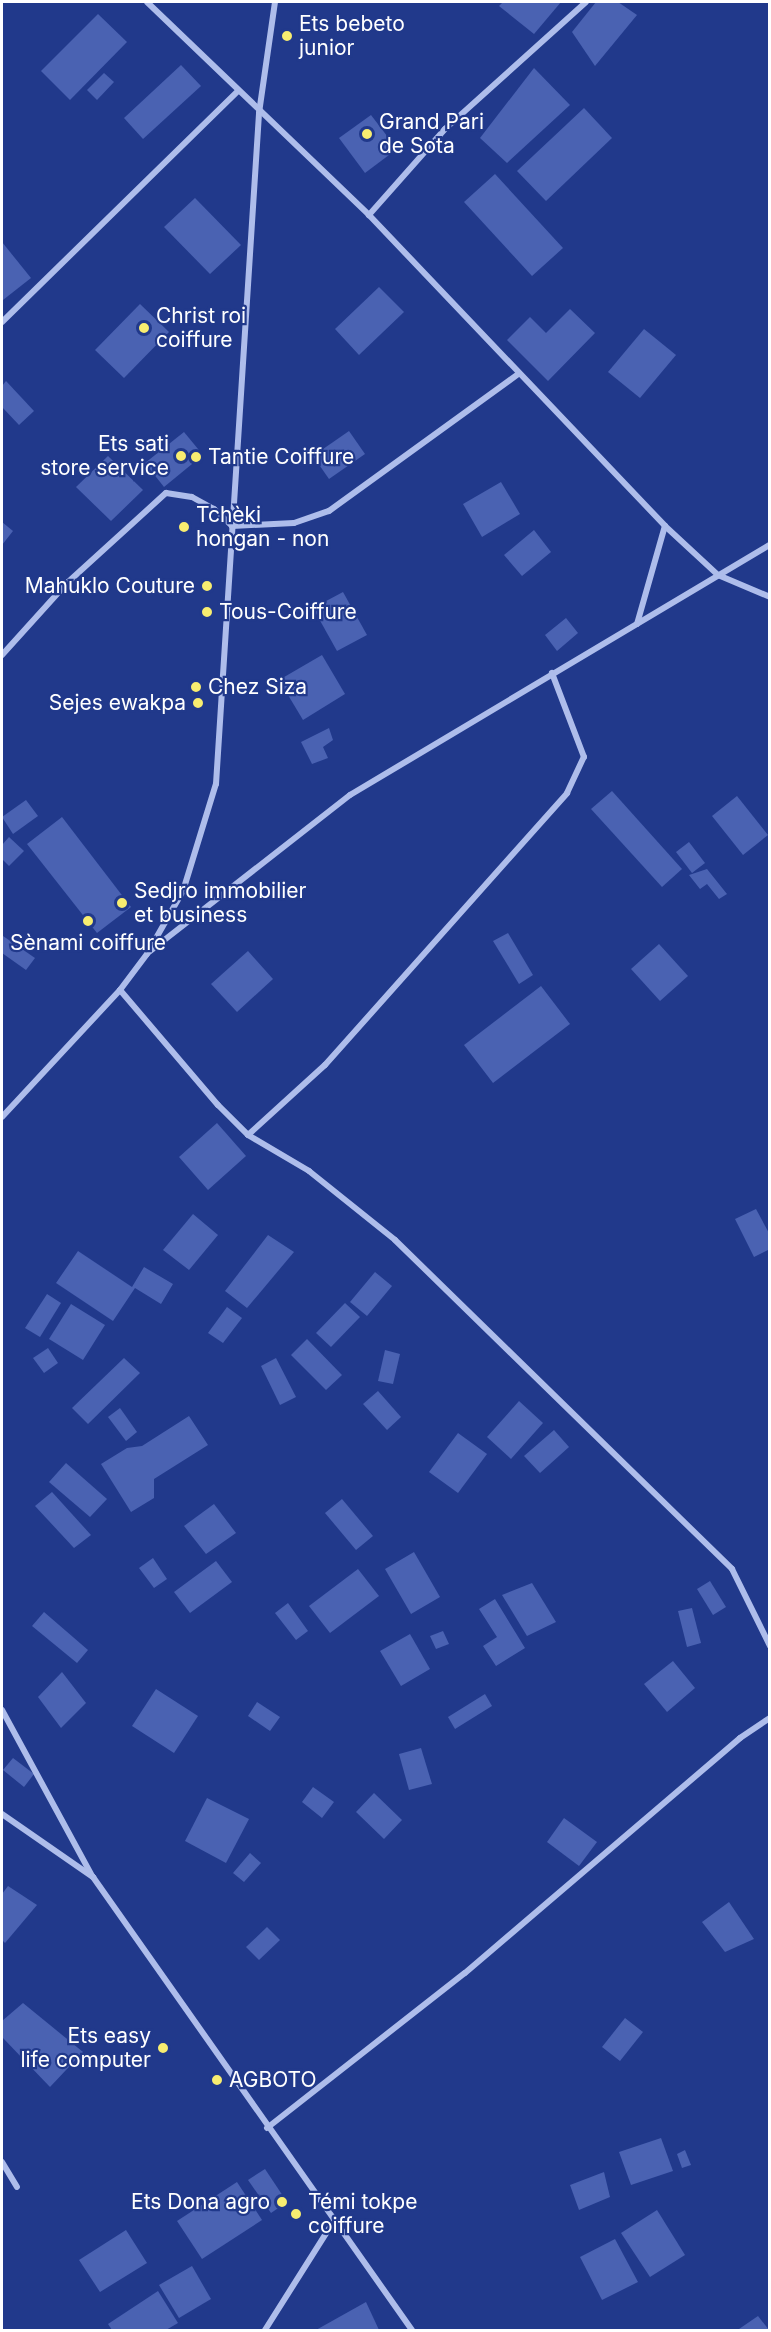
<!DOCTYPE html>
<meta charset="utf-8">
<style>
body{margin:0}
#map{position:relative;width:771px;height:2332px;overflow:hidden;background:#21398b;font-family:Inter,sans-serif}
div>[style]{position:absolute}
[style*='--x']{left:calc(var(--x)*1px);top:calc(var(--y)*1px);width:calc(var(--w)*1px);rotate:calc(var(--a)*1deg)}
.building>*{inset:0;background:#4a62b2}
.minor>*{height:6px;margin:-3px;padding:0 3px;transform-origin:3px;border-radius:3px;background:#aebdeb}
.dots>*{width:16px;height:16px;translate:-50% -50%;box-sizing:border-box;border:3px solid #21398b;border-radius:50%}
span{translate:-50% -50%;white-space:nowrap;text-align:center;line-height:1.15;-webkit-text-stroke:4.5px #21398b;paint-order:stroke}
.poi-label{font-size:21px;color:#fff}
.left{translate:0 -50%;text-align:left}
.right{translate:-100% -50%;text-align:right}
.frame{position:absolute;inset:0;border:3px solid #fff;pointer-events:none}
</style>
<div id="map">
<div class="building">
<div style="clip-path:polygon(503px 2px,561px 2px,534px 34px,499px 6px)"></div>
<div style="clip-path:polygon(596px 2px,618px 2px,637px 15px,595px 66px,572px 32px)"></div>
<div style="clip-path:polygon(98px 14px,127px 42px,70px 100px,41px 71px)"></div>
<div style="clip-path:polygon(181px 65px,201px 86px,143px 139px,124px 118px)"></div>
<div style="clip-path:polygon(534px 68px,570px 105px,507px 163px,480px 138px)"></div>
<div style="clip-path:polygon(104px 73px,114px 82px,97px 100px,87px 90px)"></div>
<div style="clip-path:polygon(584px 108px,612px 138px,546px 201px,517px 171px)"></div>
<div style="clip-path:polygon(371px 115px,397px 149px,365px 173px,339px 138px)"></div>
<div style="clip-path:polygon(495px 174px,563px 248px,532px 276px,464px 202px)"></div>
<div style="clip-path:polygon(195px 198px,241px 245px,210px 274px,164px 227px)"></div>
<div style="clip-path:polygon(2px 242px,31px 278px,3px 300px,2px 298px)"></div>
<div style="clip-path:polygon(379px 287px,404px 312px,359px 355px,335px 329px)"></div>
<div style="clip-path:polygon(140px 304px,169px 332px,124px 378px,95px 350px)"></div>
<div style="clip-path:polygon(570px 309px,595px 333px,548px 381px,507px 340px,530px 317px,546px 333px)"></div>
<div style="clip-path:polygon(644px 329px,676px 355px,640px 398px,608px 372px)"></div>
<div style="clip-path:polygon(6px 381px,34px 411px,19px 425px,2px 407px,2px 386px)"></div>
<div style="clip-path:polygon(349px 431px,365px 454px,329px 479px,313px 456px)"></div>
<div style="clip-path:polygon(184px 432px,203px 455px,164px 487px,145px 463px)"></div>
<div style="clip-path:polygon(108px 456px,143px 490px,111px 521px,76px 487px)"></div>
<div style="clip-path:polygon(501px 482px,520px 514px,482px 537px,463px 504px)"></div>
<div style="clip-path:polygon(2px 522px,13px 531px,2px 545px)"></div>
<div style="clip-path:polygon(534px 530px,551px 552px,522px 576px,504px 555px)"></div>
<div style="clip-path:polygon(343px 592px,367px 635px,337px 651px,313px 608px)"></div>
<div style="clip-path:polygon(566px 618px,578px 633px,557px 651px,545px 635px)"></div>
<div style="clip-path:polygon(322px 655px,345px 694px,303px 720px,279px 680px)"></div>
<div style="clip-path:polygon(329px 728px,333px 740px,323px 747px,328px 758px,312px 764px,301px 742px)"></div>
<div style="clip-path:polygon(612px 791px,682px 869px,662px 887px,591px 809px)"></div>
<div style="clip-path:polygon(737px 796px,768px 835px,743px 855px,712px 816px)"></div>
<div style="clip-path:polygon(26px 800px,38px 816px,13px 834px,2px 817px)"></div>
<div style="clip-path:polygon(62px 817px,131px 907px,97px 933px,27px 844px)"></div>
<div style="clip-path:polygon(9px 837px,24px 851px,9px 866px,2px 859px,2px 845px)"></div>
<div style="clip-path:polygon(689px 842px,705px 863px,692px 873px,676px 852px)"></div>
<div style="clip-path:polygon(707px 869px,727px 894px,719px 899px,707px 884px,700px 889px,689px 875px)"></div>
<div style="clip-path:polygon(508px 933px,533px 975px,519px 984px,493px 941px)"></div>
<div style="clip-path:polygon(3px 936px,35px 958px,26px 970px,2px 953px)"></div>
<div style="clip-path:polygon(659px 944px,688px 976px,660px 1001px,631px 969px)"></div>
<div style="clip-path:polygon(248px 951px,273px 979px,237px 1012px,211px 984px)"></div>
<div style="clip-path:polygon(541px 986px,570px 1024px,493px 1083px,464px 1045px)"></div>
<div style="clip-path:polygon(217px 1123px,246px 1156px,208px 1190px,179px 1157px)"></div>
<div style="clip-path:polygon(756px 1209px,770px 1235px,770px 1249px,754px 1257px,735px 1219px)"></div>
<div style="clip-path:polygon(193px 1214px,218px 1235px,189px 1270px,163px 1250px)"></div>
<div style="clip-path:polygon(268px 1235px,294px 1252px,247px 1308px,225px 1291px)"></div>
<div style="clip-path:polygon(78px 1251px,132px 1287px,144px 1267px,173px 1284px,161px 1304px,135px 1288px,113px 1321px,56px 1283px)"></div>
<div style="clip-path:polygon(375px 1272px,392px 1286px,367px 1316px,350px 1302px)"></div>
<div style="clip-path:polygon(47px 1294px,61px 1303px,40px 1337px,25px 1328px)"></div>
<div style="clip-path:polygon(345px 1303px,360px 1317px,331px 1347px,316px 1333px)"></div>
<div style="clip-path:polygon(71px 1304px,105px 1325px,83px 1360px,49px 1339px)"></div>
<div style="clip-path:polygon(227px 1307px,242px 1318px,223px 1343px,208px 1333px)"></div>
<div style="clip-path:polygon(307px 1339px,342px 1375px,326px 1390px,291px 1355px)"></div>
<div style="clip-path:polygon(48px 1348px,58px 1363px,44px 1373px,33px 1358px)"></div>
<div style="clip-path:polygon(385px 1350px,400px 1354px,393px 1384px,378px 1381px)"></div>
<div style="clip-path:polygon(124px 1358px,140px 1373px,88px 1424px,72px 1408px)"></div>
<div style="clip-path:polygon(276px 1358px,296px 1397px,280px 1405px,261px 1366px)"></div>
<div style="clip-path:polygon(378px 1391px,401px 1417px,387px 1430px,363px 1404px)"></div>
<div style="clip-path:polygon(519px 1401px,543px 1423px,511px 1459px,487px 1437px)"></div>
<div style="clip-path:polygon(120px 1408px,137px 1432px,126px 1441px,108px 1417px)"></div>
<div style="clip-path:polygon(189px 1416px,208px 1445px,154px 1479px,154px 1498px,131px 1512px,101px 1464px,127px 1448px,142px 1446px)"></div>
<div style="clip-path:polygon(554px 1430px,569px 1447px,540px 1473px,524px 1456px)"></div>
<div style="clip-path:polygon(458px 1433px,487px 1454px,458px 1493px,429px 1472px)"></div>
<div style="clip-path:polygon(66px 1463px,107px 1499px,90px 1517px,49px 1482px)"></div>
<div style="clip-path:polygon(52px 1492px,91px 1535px,74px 1548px,35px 1506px)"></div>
<div style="clip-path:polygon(342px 1499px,373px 1536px,356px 1550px,325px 1513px)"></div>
<div style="clip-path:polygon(214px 1504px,236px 1533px,206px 1554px,184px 1526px)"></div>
<div style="clip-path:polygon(414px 1552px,440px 1597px,411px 1614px,385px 1569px)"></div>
<div style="clip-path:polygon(153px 1558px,167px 1579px,154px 1588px,139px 1568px)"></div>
<div style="clip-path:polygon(216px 1561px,232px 1582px,190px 1613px,174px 1592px)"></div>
<div style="clip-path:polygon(358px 1569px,379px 1596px,330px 1633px,309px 1606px)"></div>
<div style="clip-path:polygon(710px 1581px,726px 1607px,713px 1615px,697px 1589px)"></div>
<div style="clip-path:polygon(532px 1583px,556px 1622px,527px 1636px,502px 1595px)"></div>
<div style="clip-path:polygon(495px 1599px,525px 1648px,496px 1666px,483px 1646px,497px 1637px,479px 1609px)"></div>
<div style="clip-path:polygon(288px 1603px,308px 1631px,296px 1640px,275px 1613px)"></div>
<div style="clip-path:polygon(692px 1608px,701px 1643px,687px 1647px,678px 1611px)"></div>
<div style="clip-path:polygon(44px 1612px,88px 1650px,77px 1663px,32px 1626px)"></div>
<div style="clip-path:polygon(443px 1631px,449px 1644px,436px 1649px,430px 1636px)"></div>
<div style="clip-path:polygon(410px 1634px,430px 1669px,401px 1686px,380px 1651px)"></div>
<div style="clip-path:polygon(673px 1661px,695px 1688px,667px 1712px,644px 1684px)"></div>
<div style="clip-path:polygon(62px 1672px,86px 1703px,61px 1728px,38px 1697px)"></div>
<div style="clip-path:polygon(156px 1689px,198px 1716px,174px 1753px,132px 1726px)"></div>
<div style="clip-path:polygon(485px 1694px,492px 1706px,455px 1729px,448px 1717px)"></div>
<div style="clip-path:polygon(257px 1702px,280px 1717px,270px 1731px,248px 1716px)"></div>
<div style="clip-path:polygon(421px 1748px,432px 1784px,409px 1790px,399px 1754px)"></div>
<div style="clip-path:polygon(13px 1758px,34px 1774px,24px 1787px,3px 1770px)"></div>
<div style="clip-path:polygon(313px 1787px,334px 1802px,322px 1818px,302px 1802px)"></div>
<div style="clip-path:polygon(374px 1793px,402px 1820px,384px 1839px,356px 1812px)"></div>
<div style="clip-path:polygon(207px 1798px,249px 1819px,226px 1863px,185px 1841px)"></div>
<div style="clip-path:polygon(564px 1818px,597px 1842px,579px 1866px,547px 1842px)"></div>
<div style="clip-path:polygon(250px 1853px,261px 1863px,244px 1882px,233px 1873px)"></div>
<div style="clip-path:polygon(8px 1886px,37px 1905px,5px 1943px,2px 1940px,2px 1894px)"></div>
<div style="clip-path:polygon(729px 1902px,754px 1939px,725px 1952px,702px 1922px)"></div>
<div style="clip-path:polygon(267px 1927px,280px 1940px,259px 1960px,246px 1947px)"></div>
<div style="clip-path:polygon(23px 2003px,83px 2052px,50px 2087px,2px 2037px,2px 2021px)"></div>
<div style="clip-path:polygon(625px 2018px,643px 2032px,620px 2061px,602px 2047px)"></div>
<div style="clip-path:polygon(661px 2138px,673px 2171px,631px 2185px,619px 2152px)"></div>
<div style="clip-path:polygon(685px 2150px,691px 2165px,682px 2168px,677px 2154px)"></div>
<div style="clip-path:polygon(265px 2169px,287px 2202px,271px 2213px,248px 2180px)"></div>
<div style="clip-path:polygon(604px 2172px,610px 2197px,579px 2210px,570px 2185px)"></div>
<div style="clip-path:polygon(237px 2182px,262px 2220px,202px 2259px,177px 2221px)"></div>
<div style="clip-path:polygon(657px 2210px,685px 2255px,650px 2277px,621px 2233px)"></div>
<div style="clip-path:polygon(126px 2230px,147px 2263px,100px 2292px,79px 2260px)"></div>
<div style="clip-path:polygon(615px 2239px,638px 2282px,602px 2300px,580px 2257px)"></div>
<div style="clip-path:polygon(192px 2266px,211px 2299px,179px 2318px,159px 2285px)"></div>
<div style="clip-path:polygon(158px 2291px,178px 2323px,166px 2330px,112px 2330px,108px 2324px)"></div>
<div style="clip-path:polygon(366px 2302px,379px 2330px,316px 2330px)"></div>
<div style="clip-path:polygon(758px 2316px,769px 2330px,740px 2330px,739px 2329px)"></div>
</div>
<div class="minor">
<div style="--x:147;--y:2;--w:308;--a:43.8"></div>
<div style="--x:586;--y:2;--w:190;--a:138"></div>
<div style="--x:445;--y:129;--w:115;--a:131.5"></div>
<div style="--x:369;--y:215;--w:429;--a:46.4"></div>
<div style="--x:665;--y:526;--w:72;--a:42.8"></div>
<div style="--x:718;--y:575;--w:56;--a:22.9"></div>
<div style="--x:2;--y:322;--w:329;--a:-44.4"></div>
<div style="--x:637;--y:624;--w:102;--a:-74.1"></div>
<div style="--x:2;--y:655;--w:97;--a:-47.9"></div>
<div style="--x:67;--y:583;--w:134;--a:-42.3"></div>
<div style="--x:166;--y:493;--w:26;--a:9"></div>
<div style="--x:192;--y:497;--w:25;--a:29"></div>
<div style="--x:214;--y:509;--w:25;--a:43"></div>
<div style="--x:232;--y:526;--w:62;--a:-2.8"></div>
<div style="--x:294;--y:523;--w:37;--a:-19"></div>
<div style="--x:329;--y:511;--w:233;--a:-35.9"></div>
<div style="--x:149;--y:952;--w:255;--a:-38"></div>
<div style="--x:350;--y:795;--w:489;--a:-30.8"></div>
<div style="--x:120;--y:990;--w:151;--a:49.6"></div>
<div style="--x:218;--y:1105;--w:42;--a:45"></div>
<div style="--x:248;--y:1135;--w:71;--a:30.5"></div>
<div style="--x:309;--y:1171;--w:110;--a:38.7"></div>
<div style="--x:395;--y:1240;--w:471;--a:44.3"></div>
<div style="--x:732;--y:1569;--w:86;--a:63.7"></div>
<div style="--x:2;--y:1117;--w:173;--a:-47.1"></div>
<div style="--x:120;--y:990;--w:45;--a:-53.1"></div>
<div style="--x:147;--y:954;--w:73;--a:-60.3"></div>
<div style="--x:183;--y:891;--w:112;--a:-72.9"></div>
<div style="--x:216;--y:784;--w:672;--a:-86.33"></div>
<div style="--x:259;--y:113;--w:112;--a:-81.8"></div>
<div style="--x:248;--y:1135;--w:104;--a:-42.3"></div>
<div style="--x:325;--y:1065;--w:364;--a:-48.3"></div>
<div style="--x:567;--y:793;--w:40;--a:-65"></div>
<div style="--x:584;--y:757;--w:90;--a:-110.9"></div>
<div style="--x:2;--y:1710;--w:189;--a:61.5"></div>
<div style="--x:2;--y:1814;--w:111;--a:34.7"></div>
<div style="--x:93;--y:1877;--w:554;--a:54.85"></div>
<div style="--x:267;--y:2128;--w:251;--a:-38.1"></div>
<div style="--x:465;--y:1973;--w:362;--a:-40.5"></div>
<div style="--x:740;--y:1738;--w:36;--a:-34"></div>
<div style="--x:2;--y:2162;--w:29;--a:59"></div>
<div style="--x:265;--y:2330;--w:129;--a:-57.7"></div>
</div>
<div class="dots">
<div style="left:287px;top:36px;background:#f8ed70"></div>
<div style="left:367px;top:134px;background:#f8ed70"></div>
<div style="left:144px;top:328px;background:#f8ed70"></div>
<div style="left:181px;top:456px;background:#f8ed70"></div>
<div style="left:196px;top:457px;background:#f8ed70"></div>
<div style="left:184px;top:527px;background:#f8ed70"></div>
<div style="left:207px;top:586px;background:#f8ed70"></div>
<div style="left:207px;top:612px;background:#f8ed70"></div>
<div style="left:196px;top:687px;background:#f8ed70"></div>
<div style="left:198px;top:703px;background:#f8ed70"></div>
<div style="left:122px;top:903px;background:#f8ed70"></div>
<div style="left:88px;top:921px;background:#f8ed70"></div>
<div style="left:163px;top:2048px;background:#f8ed70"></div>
<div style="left:217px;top:2080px;background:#f8ed70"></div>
<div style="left:282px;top:2202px;background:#f8ed70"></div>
<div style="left:296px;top:2214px;background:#f8ed70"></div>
</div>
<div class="poi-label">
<span class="left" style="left:299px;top:36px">Ets bebeto<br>junior</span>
<span class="left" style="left:379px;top:134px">Grand Pari<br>de Sota</span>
<span class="left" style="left:156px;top:328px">Christ roi<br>coiffure</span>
<span class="right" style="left:169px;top:456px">Ets sati<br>store service</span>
<span class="left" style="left:208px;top:457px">Tantie Coiffure</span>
<span class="left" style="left:196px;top:527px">Tchèki<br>hongan - non</span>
<span class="right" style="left:195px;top:586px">Mahuklo Couture</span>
<span class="left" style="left:219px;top:612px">Tous-Coiffure</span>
<span class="left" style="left:208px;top:687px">Chez Siza</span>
<span class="right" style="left:186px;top:703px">Sejes ewakpa</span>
<span class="left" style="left:134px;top:903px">Sedjro immobilier<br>et business</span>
<span style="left:88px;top:943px">Sènami coiffure</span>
<span class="right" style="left:151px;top:2048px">Ets easy<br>life computer</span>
<span class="left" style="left:229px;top:2080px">AGBOTO</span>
<span class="right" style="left:270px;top:2202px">Ets Dona agro</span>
<span class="left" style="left:308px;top:2214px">Témi tokpe<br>coiffure</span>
</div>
<div class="frame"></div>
</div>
